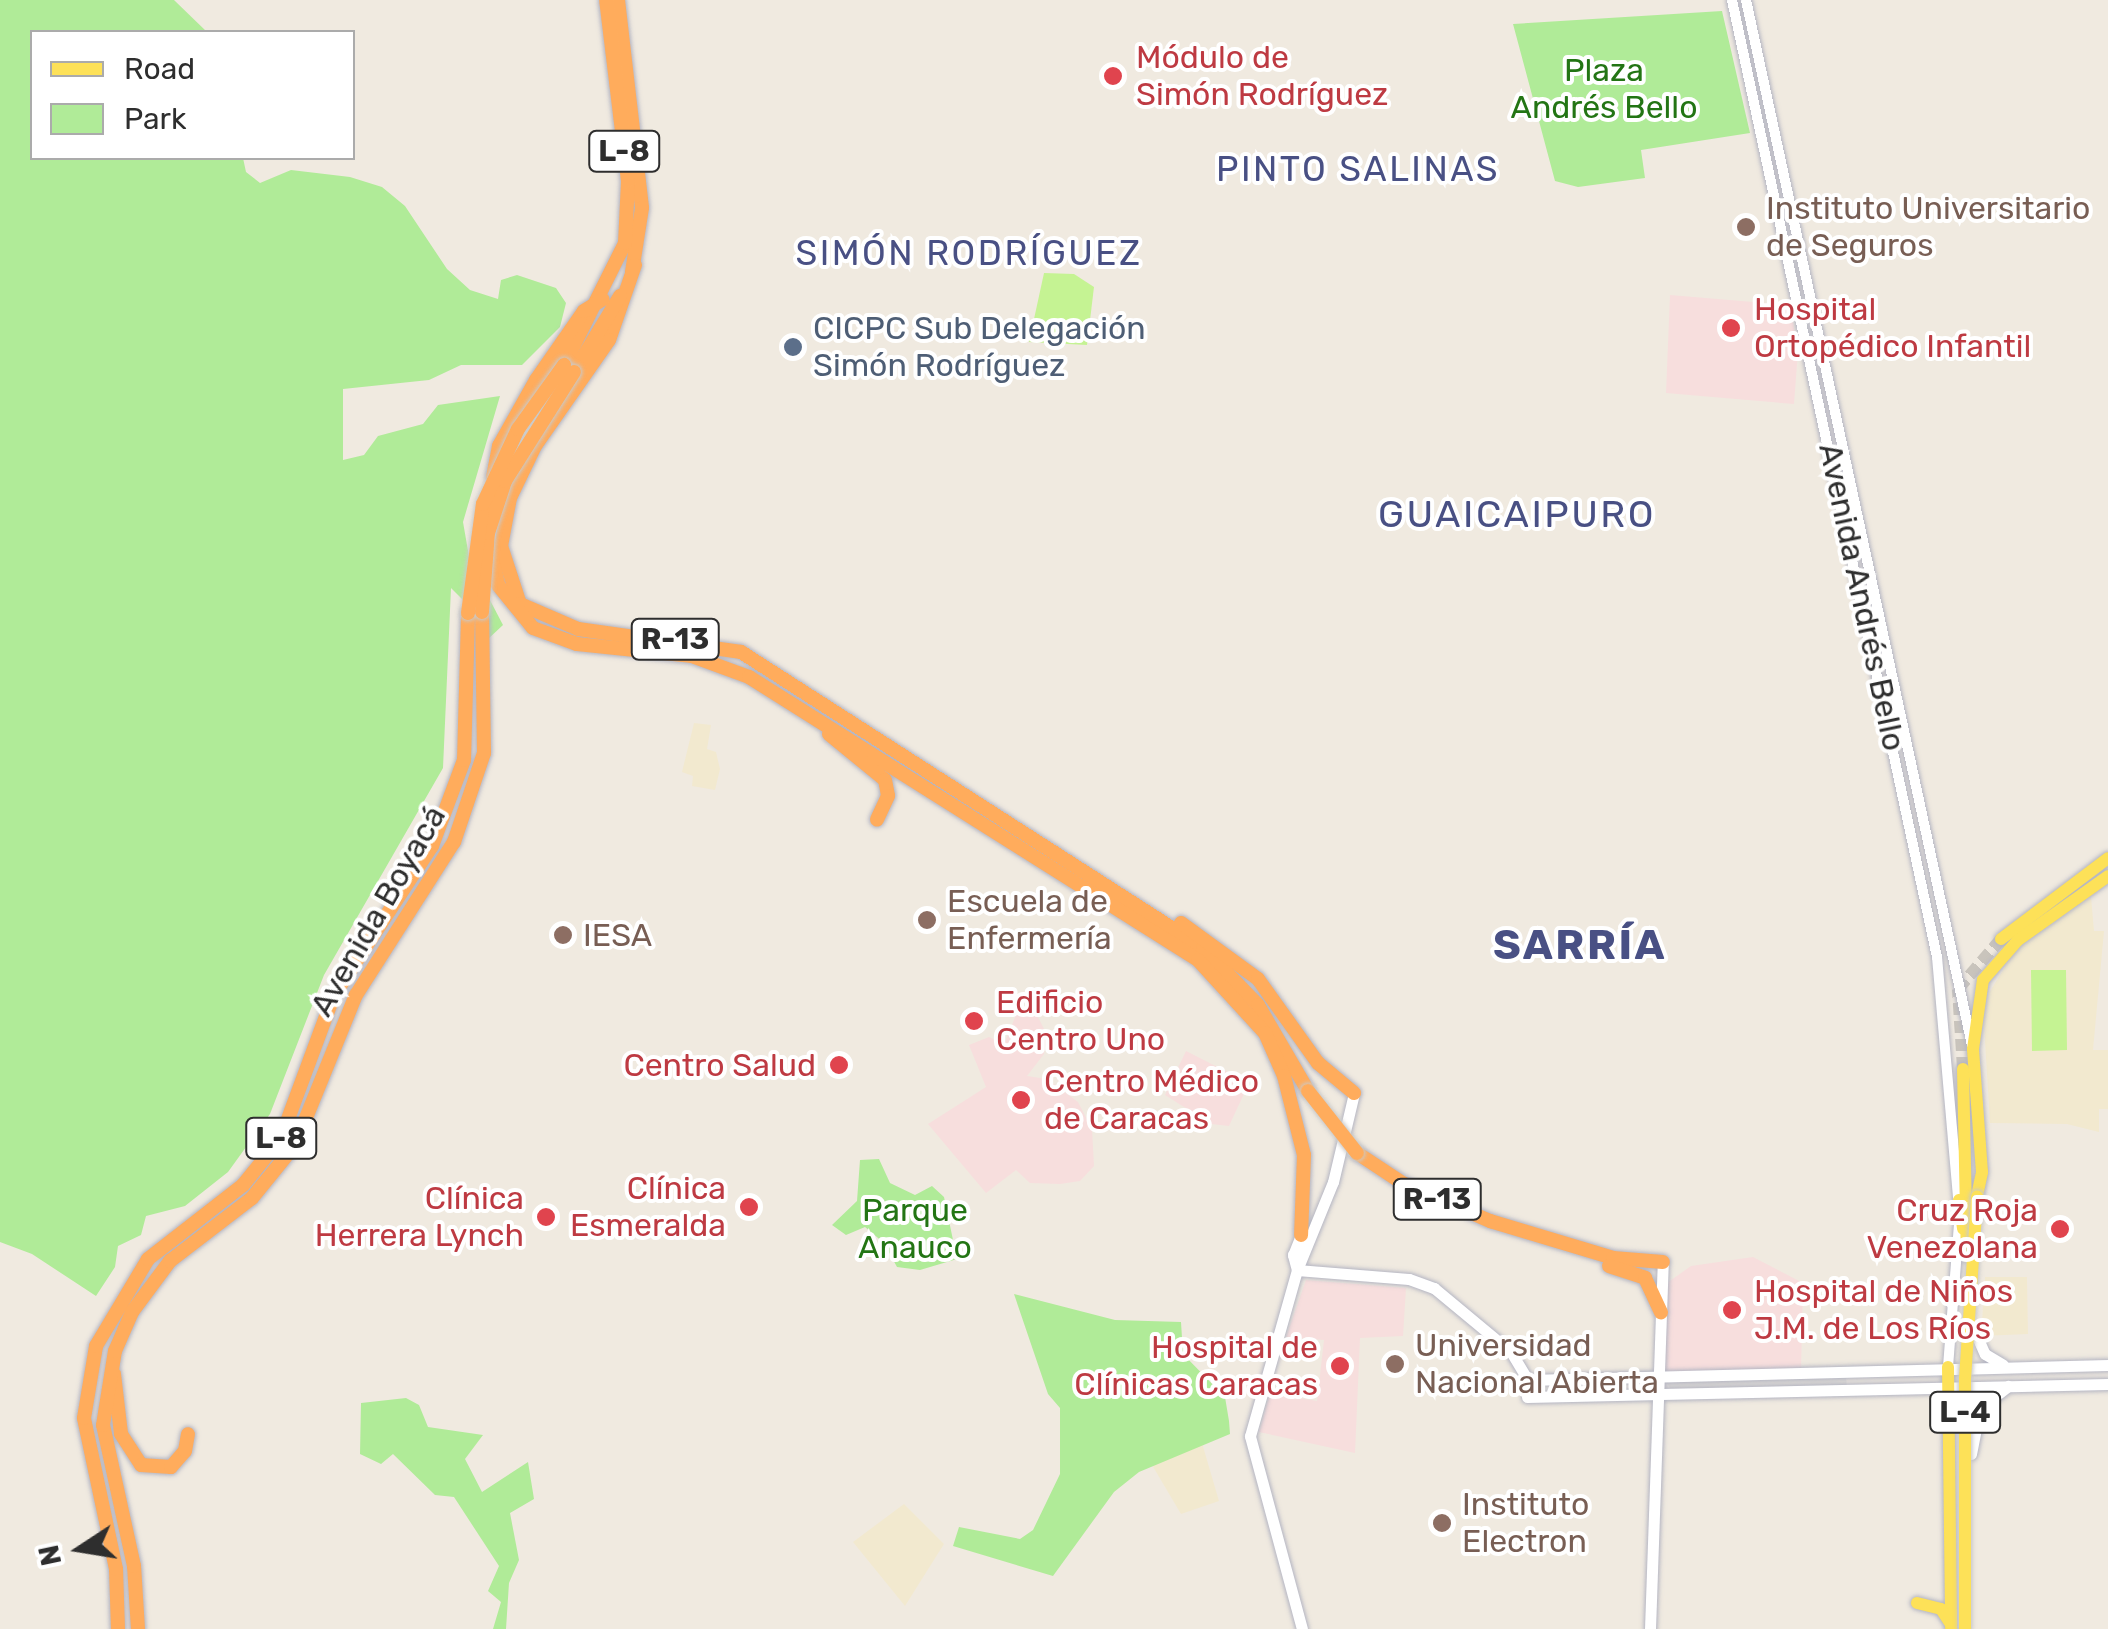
<!DOCTYPE html>
<meta charset="utf-8">
<style>
body{margin:0}
#map{position:relative;width:2108px;height:1629px;overflow:hidden;background:#f0eae0;font-family:Rubik,sans-serif}
div>[style]{position:absolute}
[style*='--x']{left:calc(var(--x)*1px);top:calc(var(--y)*1px);width:calc(var(--w)*1px);rotate:calc(var(--a)*1deg)}
.education>*{inset:0;background:#f2e9cf}
.medical>*{inset:0;background:#f7dedd}
.green>*{inset:0;background:#b0eb98}
.pitch>*{inset:0;background:#c5f393}
.plaza>*{inset:0;background:#e0ddd7}
.primary-tunnel>*{height:12px;margin-top:-6px;transform-origin:0;background:repeating-linear-gradient(90deg,#c9c4bc 0 12px,transparent 0 18px)}
.roads{filter:drop-shadow(0 0 2px #b4b5c2) drop-shadow(0 0 2px #b4b5c2)}
.tertiary>*{height:10px;margin:-5px;padding:0 5px;transform-origin:5px;border-radius:5px;background:#fff}
.secondary>*{height:11px;margin:-5.5px;padding:0 5.5px;transform-origin:5.5px;border-radius:5.5px;background:#fff}
.primary>*{height:12px;margin:-6px;padding:0 6px;transform-origin:6px;border-radius:6px;background:#fde158}
.motorway>*{height:14px;margin:-7px;padding:0 7px;transform-origin:7px;border-radius:7px;background:#ffac5c}
.bridges{filter:drop-shadow(0 0 2px #c9c9c9) drop-shadow(0 0 2px #c9c9c9)}
.primary-bridge>*{height:12px;margin:-6px;padding:0 6px;transform-origin:6px;border-radius:6px;background:#fde158}
.motorway-bridge>*{height:14px;margin:-7px;padding:0 7px;transform-origin:7px;border-radius:7px;background:#ffac5c}
.dots>*{width:28px;height:28px;translate:-50% -50%;box-sizing:border-box;border:5px solid #fff;border-radius:50%}
span{translate:-50% -50%;white-space:nowrap;text-align:center;line-height:1.15;-webkit-text-stroke:8px #fff;paint-order:stroke}
.shield-label span{padding:2px 8px;background:#fff;border:2px solid;border-radius:8px;-webkit-text-stroke-width:0}
.shield-label{font-size:30px;color:#2e2e2e;font-weight:700}
.health-label{font-size:32px;color:#be3a42}
.left{translate:0 -50%;text-align:left}
.right{translate:-100% -50%;text-align:right}
.park-label{font-size:32px;color:#237514}
.education-label{font-size:32px;color:#785e54}
.service-label{font-size:32px;color:#4e5e75}
.street-label{font-size:32px;color:#2e2e2e}
.neighbourhood-label{font-size:35px;color:#495084;letter-spacing:2.5px}
.quarter-label{font-size:38px;color:#495084;letter-spacing:2.5px}
.district-label{font-size:42px;color:#495084;font-weight:700;letter-spacing:2.5px}
.legend{position:absolute;left:30px;top:30px;width:325px;height:130px;box-sizing:border-box;background:#fff;border:2px solid #ababab;margin:0;padding:12px 18px;list-style:none;font-size:30px;color:#2e2e2e}
.legend li{display:flex;align-items:center;gap:20px;height:50px}
.legend b{width:50px;border:2px solid #ababab}
.north{position:absolute;left:30px;top:1499px;width:100px;height:100px;-webkit-text-stroke:8px #fff;paint-order:stroke;rotate:258deg;font-size:28px;font-weight:700;line-height:40px;text-align:center;color:#2e2e2e}
.north::after{content:'';display:block;margin:auto;width:35px;height:45px;background:#2e2e2e;clip-path:polygon(50% 0,100% 100%,50% 72%,0 100%)}
</style>
<div id="map">
<div class="education">
<div style="clip-path:polygon(694px 723px,711px 725px,707px 749px,716px 752px,720px 769px,715px 790px,692px 786px,693px 776px,682px 772px)"></div>
<div style="clip-path:polygon(2091px 897px,2094px 931px,2104px 931px,2093px 1050px,2108px 1050px,2108px 1109px,2099px 1109px,2099px 1132px,2067px 1124px,1990px 1123px,1984px 1024px,1989px 993px,2015px 951px)"></div>
<div style="clip-path:polygon(1985px 1277px,2027px 1277px,2028px 1334px,1981px 1336px)"></div>
<div style="clip-path:polygon(1202px 1443px,1219px 1501px,1181px 1514px,1152px 1465px)"></div>
<div style="clip-path:polygon(904px 1504px,944px 1544px,905px 1606px,853px 1542px)"></div>
</div>
<div class="medical">
<div style="clip-path:polygon(1670px 295px,1790px 305px,1798px 351px,1794px 404px,1666px 393px)"></div>
<div style="clip-path:polygon(1019px 1008px,1037px 1015px,1047px 1035px,1044px 1054px,1027px 1076px,1047px 1079px,1078px 1102px,1092px 1129px,1094px 1166px,1080px 1181px,1060px 1184px,1030px 1183px,1016px 1170px,986px 1193px,928px 1124px,986px 1087px,969px 1045px,989px 1037px,1004px 1044px)"></div>
<div style="clip-path:polygon(1186px 1051px,1249px 1083px,1229px 1126px,1211px 1124px,1165px 1095px)"></div>
<div style="clip-path:polygon(1753px 1257px,1803px 1283px,1801px 1371px,1664px 1372px,1667px 1283px,1691px 1266px)"></div>
<div style="clip-path:polygon(1306px 1280px,1406px 1288px,1403px 1336px,1360px 1338px,1355px 1453px,1259px 1432px,1270px 1393px,1317px 1401px,1324px 1340px,1286px 1337px)"></div>
</div>
<div class="green">
<div style="clip-path:polygon(0 0,174px 0,207px 32px,32px 32px,32px 158px,243px 158px,246px 172px,260px 183px,291px 170px,350px 177px,382px 187px,405px 206px,447px 269px,470px 290px,498px 299px,501px 280px,517px 275px,556px 288px,566px 303px,560px 327px,522px 365px,461px 365px,429px 380px,343px 389px,343px 460px,364px 455px,378px 436px,423px 424px,438px 405px,500px 396px,463px 522px,470px 562px,503px 625px,487px 640px,481px 618px,451px 588px,443px 768px,324px 975px,270px 1114px,228px 1172px,185px 1206px,146px 1216px,141px 1235px,118px 1246px,115px 1267px,96px 1296px,32px 1254px,0 1242px)"></div>
<div style="clip-path:polygon(1722px 11px,1750px 133px,1641px 150px,1645px 178px,1578px 187px,1555px 181px,1513px 24px)"></div>
<div style="clip-path:polygon(879px 1159px,890px 1183px,915px 1195px,932px 1186px,944px 1197px,957px 1259px,920px 1270px,897px 1267px,884px 1243px,865px 1227px,846px 1235px,832px 1225px,857px 1201px,860px 1160px)"></div>
<div style="clip-path:polygon(1014px 1294px,1115px 1320px,1181px 1322px,1183px 1354px,1225px 1397px,1229px 1421px,1230px 1434px,1139px 1472px,1114px 1492px,1053px 1576px,953px 1546px,959px 1527px,1020px 1539px,1033px 1530px,1060px 1474px,1060px 1408px,1048px 1394px)"></div>
<div style="clip-path:polygon(406px 1398px,419px 1405px,428px 1427px,483px 1435px,465px 1459px,482px 1492px,528px 1462px,534px 1499px,510px 1513px,519px 1560px,509px 1583px,506px 1629px,493px 1629px,501px 1602px,488px 1591px,499px 1566px,454px 1497px,435px 1495px,393px 1454px,381px 1464px,360px 1454px,361px 1403px)"></div>
</div>
<div class="pitch">
<div style="clip-path:polygon(1044px 273px,1074px 274px,1094px 287px,1087px 345px,1029px 342px)"></div>
<div style="clip-path:polygon(2031px 970px,2066px 970px,2067px 1050px,2032px 1051px)"></div>
</div>
<div class="plaza">
<div style="clip-path:polygon(1846px 1376px,1847px 1388px,1670px 1388px,1666px 1381px)"></div>
</div>
<div class="primary-tunnel">
<div style="--x:1963;--y:1069;--w:80;--a:-93.6"></div>
<div style="--x:1958;--y:989;--w:66;--a:-49.3"></div>
</div>
<div class="roads">
<div class="tertiary">
<div style="--x:1732;--y:0;--w:979;--a:77.91"></div>
<div style="--x:1937;--y:957;--w:251;--a:85"></div>
<div style="--x:1746;--y:0;--w:1069;--a:77.8"></div>
<div style="--x:1948;--y:1367;--w:143;--a:-85.6"></div>
</div>
<div class="secondary">
<div style="--x:1297;--y:1270;--w:112;--a:4.6"></div>
<div style="--x:1409;--y:1279;--w:27;--a:20"></div>
<div style="--x:1434;--y:1288;--w:100;--a:39.7"></div>
<div style="--x:1511;--y:1352;--w:33;--a:59"></div>
<div style="--x:1528;--y:1380;--w:580;--a:-1.48"></div>
<div style="--x:1297;--y:1270;--w:16;--a:-105"></div>
<div style="--x:1293;--y:1255;--w:22;--a:-68"></div>
<div style="--x:1975;--y:1332;--w:24;--a:66"></div>
<div style="--x:1985;--y:1354;--w:21;--a:31"></div>
<div style="--x:1527;--y:1397;--w:581;--a:-1.28"></div>
<div style="--x:1971;--y:1454;--w:47;--a:-78.9"></div>
<div style="--x:1980;--y:1408;--w:36;--a:-38"></div>
<div style="--x:1302;--y:1629;--w:200;--a:-105.1"></div>
<div style="--x:1250;--y:1436;--w:173;--a:-74.2"></div>
<div style="--x:1297;--y:1270;--w:95;--a:-67.8"></div>
<div style="--x:1333;--y:1182;--w:91;--a:-76.7"></div>
<div style="--x:1650;--y:1629;--w:367;--a:-88"></div>
</div>
<div class="primary">
<div style="--x:2001;--y:939;--w:134;--a:-37.1"></div>
<div style="--x:1963;--y:1069;--w:187;--a:88.8"></div>
<div style="--x:1977;--y:1196;--w:25;--a:-78"></div>
<div style="--x:1982;--y:1172;--w:123;--a:-94.2"></div>
<div style="--x:1973;--y:1049;--w:70;--a:-81.8"></div>
<div style="--x:1983;--y:980;--w:53;--a:-48.8"></div>
<div style="--x:2018;--y:940;--w:110;--a:-35.4"></div>
<div style="--x:1959;--y:1200;--w:29;--a:82"></div>
<div style="--x:1948;--y:1367;--w:262;--a:89.3"></div>
<div style="--x:1917;--y:1603;--w:25;--a:14"></div>
<div style="--x:1941;--y:1609;--w:17;--a:57"></div>
</div>
<div class="motorway">
<div style="--x:618;--y:0;--w:209;--a:83.4"></div>
<div style="--x:642;--y:208;--w:65;--a:98.9"></div>
<div style="--x:635;--y:265;--w:79;--a:109.1"></div>
<div style="--x:609;--y:340;--w:129;--a:124.9"></div>
<div style="--x:535;--y:446;--w:58;--a:115.7"></div>
<div style="--x:510;--y:498;--w:49;--a:100.6"></div>
<div style="--x:501;--y:546;--w:61;--a:71.9"></div>
<div style="--x:520;--y:604;--w:63;--a:23.3"></div>
<div style="--x:578;--y:629;--w:165;--a:8"></div>
<div style="--x:741;--y:652;--w:549;--a:32.65"></div>
<div style="--x:1203;--y:948;--w:79;--a:46"></div>
<div style="--x:1258;--y:1005;--w:99;--a:59.8"></div>
<div style="--x:564;--y:365;--w:136;--a:-63.4"></div>
<div style="--x:625;--y:243;--w:62;--a:-87.2"></div>
<div style="--x:628;--y:181;--w:182;--a:-96.9"></div>
<div style="--x:574;--y:372;--w:89;--a:-58.8"></div>
<div style="--x:493;--y:477;--w:32;--a:-79"></div>
<div style="--x:499;--y:446;--w:76;--a:-60.7"></div>
<div style="--x:536;--y:380;--w:84;--a:-55.2"></div>
<div style="--x:584;--y:311;--w:22;--a:-32"></div>
<div style="--x:490;--y:549;--w:37;--a:77"></div>
<div style="--x:498;--y:585;--w:55;--a:50.9"></div>
<div style="--x:533;--y:628;--w:47;--a:20"></div>
<div style="--x:577;--y:644;--w:116;--a:6"></div>
<div style="--x:692;--y:656;--w:61;--a:20.2"></div>
<div style="--x:749;--y:677;--w:531;--a:32.22"></div>
<div style="--x:1198;--y:960;--w:99;--a:47.5"></div>
<div style="--x:1265;--y:1033;--w:47;--a:66.2"></div>
<div style="--x:1284;--y:1076;--w:81;--a:75.8"></div>
<div style="--x:1304;--y:1155;--w:80;--a:92.1"></div>
<div style="--x:829;--y:734;--w:72;--a:39.4"></div>
<div style="--x:885;--y:780;--w:16;--a:79"></div>
<div style="--x:888;--y:796;--w:26;--a:115"></div>
<div style="--x:1181;--y:923;--w:95;--a:36"></div>
<div style="--x:1258;--y:979;--w:103;--a:54.5"></div>
<div style="--x:1318;--y:1063;--w:47;--a:39.8"></div>
<div style="--x:1357;--y:1153;--w:56;--a:33.4"></div>
<div style="--x:1404;--y:1184;--w:94;--a:23.3"></div>
<div style="--x:1490;--y:1221;--w:128;--a:16.7"></div>
<div style="--x:1613;--y:1258;--w:50;--a:4.6"></div>
<div style="--x:1609;--y:1266;--w:38;--a:18"></div>
<div style="--x:1645;--y:1278;--w:38;--a:65"></div>
<div style="--x:114;--y:1374;--w:60;--a:83.3"></div>
<div style="--x:121;--y:1434;--w:37;--a:57"></div>
<div style="--x:141;--y:1465;--w:30;--a:4"></div>
<div style="--x:171;--y:1467;--w:21;--a:-49"></div>
<div style="--x:185;--y:1451;--w:17;--a:-80"></div>
<div style="--x:118;--y:1629;--w:60;--a:-91.9"></div>
<div style="--x:116;--y:1569;--w:154;--a:-102"></div>
<div style="--x:84;--y:1418;--w:73;--a:-80.5"></div>
<div style="--x:96;--y:1346;--w:101;--a:-59.1"></div>
<div style="--x:148;--y:1259;--w:120;--a:-37.9"></div>
<div style="--x:243;--y:1185;--w:60;--a:-51"></div>
<div style="--x:281;--y:1138;--w:153;--a:-69.7"></div>
<div style="--x:334;--y:995;--w:178;--a:-56.7"></div>
<div style="--x:432;--y:846;--w:92;--a:-69.6"></div>
<div style="--x:464;--y:760;--w:147;--a:-88.4"></div>
<div style="--x:138;--y:1629;--w:63;--a:-93.6"></div>
<div style="--x:134;--y:1566;--w:144;--a:-102.4"></div>
<div style="--x:103;--y:1425;--w:75;--a:-80.8"></div>
<div style="--x:115;--y:1351;--w:43;--a:-66.4"></div>
<div style="--x:132;--y:1312;--w:64;--a:-53.3"></div>
<div style="--x:170;--y:1261;--w:103;--a:-37.5"></div>
<div style="--x:252;--y:1198;--w:68;--a:-50.9"></div>
<div style="--x:295;--y:1145;--w:162;--a:-67.9"></div>
<div style="--x:356;--y:995;--w:182;--a:-57.4"></div>
<div style="--x:454;--y:842;--w:94;--a:-71.4"></div>
<div style="--x:484;--y:753;--w:141;--a:-90.8"></div>
</div>
</div>
<div class="bridges">
<div class="primary-bridge">
<div style="--x:1965;--y:1629;--w:250;--a:-90"></div>
<div style="--x:1965;--y:1379;--w:183;--a:-86.2"></div>
</div>
<div class="motorway-bridge">
<div style="--x:482;--y:612;--w:79;--a:-85.7"></div>
<div style="--x:488;--y:533;--w:55;--a:-71.9"></div>
<div style="--x:505;--y:481;--w:129;--a:-57.7"></div>
<div style="--x:468;--y:613;--w:110;--a:-82.2"></div>
<div style="--x:483;--y:504;--w:83;--a:-65"></div>
<div style="--x:518;--y:429;--w:79;--a:-54.3"></div>
<div style="--x:1308;--y:1091;--w:79;--a:51.7"></div>
</div>
</div>
<div class="dots">
<div style="left:1113px;top:76px;background:#e0444e"></div>
<div style="left:1746px;top:227px;background:#8d6e63"></div>
<div style="left:1731px;top:328px;background:#e0444e"></div>
<div style="left:793px;top:347px;background:#5c6f8a"></div>
<div style="left:927px;top:920px;background:#8d6e63"></div>
<div style="left:563px;top:935px;background:#8d6e63"></div>
<div style="left:974px;top:1021px;background:#e0444e"></div>
<div style="left:839px;top:1065px;background:#e0444e"></div>
<div style="left:1021px;top:1100px;background:#e0444e"></div>
<div style="left:749px;top:1207px;background:#e0444e"></div>
<div style="left:546px;top:1217px;background:#e0444e"></div>
<div style="left:2060px;top:1229px;background:#e0444e"></div>
<div style="left:1732px;top:1310px;background:#e0444e"></div>
<div style="left:1395px;top:1364px;background:#8d6e63"></div>
<div style="left:1340px;top:1366px;background:#e0444e"></div>
<div style="left:1442px;top:1523px;background:#8d6e63"></div>
</div>
<div class="shield-label">
<span style="left:624px;top:151px">L-8</span>
<span style="left:675px;top:639px">R-13</span>
<span style="left:281px;top:1138px">L-8</span>
<span style="left:1437px;top:1199px">R-13</span>
<span style="left:1965px;top:1412px">L-4</span>
</div>
<div class="health-label">
<span class="left" style="left:1136px;top:76px">Módulo de<br>Simón Rodríguez</span>
<span class="left" style="left:1754px;top:328px">Hospital<br>Ortopédico Infantil</span>
<span class="left" style="left:996px;top:1021px">Edificio<br>Centro Uno</span>
<span class="right" style="left:816px;top:1065px">Centro Salud</span>
<span class="left" style="left:1044px;top:1100px">Centro Médico<br>de Caracas</span>
<span class="right" style="left:726px;top:1207px">Clínica<br>Esmeralda</span>
<span class="right" style="left:524px;top:1217px">Clínica<br>Herrera Lynch</span>
<span class="right" style="left:2038px;top:1229px">Cruz Roja<br>Venezolana</span>
<span class="left" style="left:1754px;top:1310px">Hospital de Niños<br>J.M. de Los Ríos</span>
<span class="right" style="left:1318px;top:1366px">Hospital de<br>Clínicas Caracas</span>
</div>
<div class="park-label">
<span style="left:1604px;top:89px">Plaza<br>Andrés Bello</span>
<span style="left:915px;top:1229px">Parque<br>Anauco</span>
</div>
<div class="education-label">
<span class="left" style="left:1766px;top:227px">Instituto Universitario<br>de Seguros</span>
<span class="left" style="left:947px;top:920px">Escuela de<br>Enfermería</span>
<span class="left" style="left:583px;top:935px">IESA</span>
<span class="left" style="left:1415px;top:1364px">Universidad<br>Nacional Abierta</span>
<span class="left" style="left:1462px;top:1523px">Instituto<br>Electron</span>
</div>
<div class="service-label">
<span class="left" style="left:813px;top:347px">CICPC Sub Delegación<br>Simón Rodríguez</span>
</div>
<div class="street-label">
<span style="left:1862px;top:597px;rotate:78deg">Avenida Andrés Bello</span>
<span style="left:378px;top:911px;rotate:-60deg">Avenida Boyacá</span>
</div>
<div class="neighbourhood-label">
<span style="left:1358px;top:169px">PINTO SALINAS</span>
<span style="left:969px;top:253px">SIMÓN RODRÍGUEZ</span>
</div>
<div class="quarter-label">
<span style="left:1517px;top:515px">GUAICAIPURO</span>
</div>
<div class="district-label">
<span style="left:1580px;top:945px">SARRÍA</span>
</div>
<ul class="legend">
<li><b style="height:12px;background:#fde158"></b>Road</li>
<li><b style="height:28px;background:#b0eb98"></b>Park</li>
</ul>
<div class="north">N</div>
</div>
